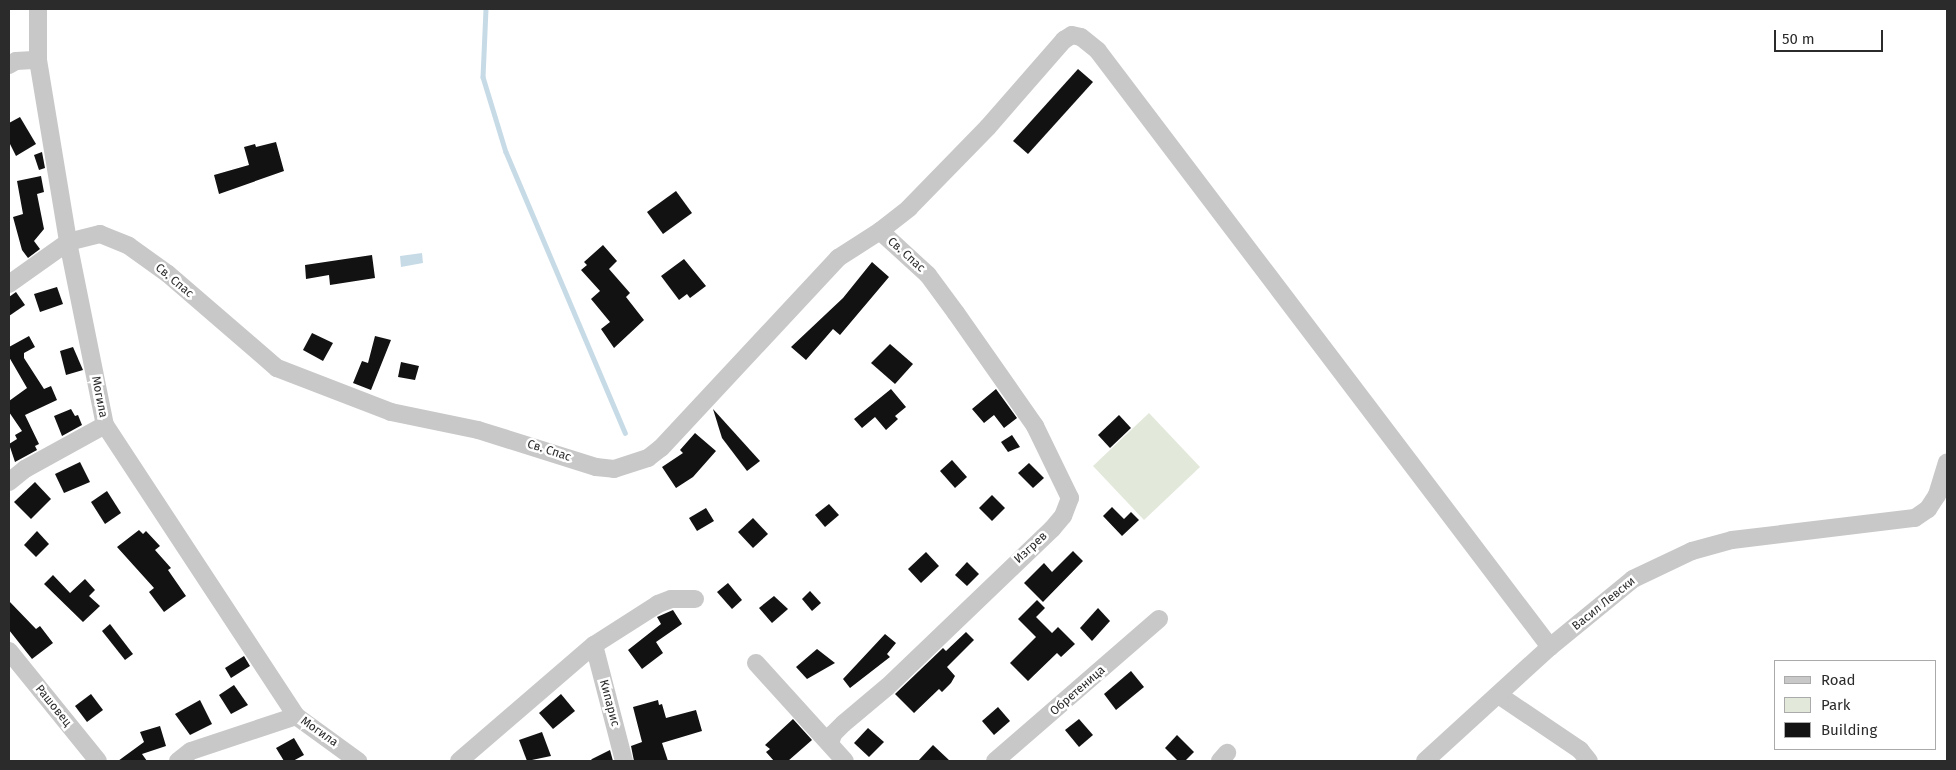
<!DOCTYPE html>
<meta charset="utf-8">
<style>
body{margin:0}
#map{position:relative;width:1956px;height:770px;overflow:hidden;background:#fff;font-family:"Fira Sans",sans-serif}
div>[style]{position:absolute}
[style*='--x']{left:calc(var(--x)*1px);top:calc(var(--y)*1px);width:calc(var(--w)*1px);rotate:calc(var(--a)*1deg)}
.green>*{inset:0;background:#e2e8da}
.water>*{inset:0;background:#c7dbe7}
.stream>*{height:4.5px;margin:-2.25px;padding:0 2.25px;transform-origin:2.25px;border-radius:2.25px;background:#c7dbe7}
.building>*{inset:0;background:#121212}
.minor>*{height:18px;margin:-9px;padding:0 9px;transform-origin:9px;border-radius:9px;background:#c8c8c8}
span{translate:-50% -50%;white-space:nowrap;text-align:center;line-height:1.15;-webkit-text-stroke:5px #fff;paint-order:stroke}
.street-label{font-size:12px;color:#2b2b2b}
.frame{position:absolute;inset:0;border:10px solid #2b2b2b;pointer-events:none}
.legend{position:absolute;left:1774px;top:660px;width:162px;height:90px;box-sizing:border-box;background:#fff;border:1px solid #aaa;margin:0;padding:6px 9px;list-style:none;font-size:15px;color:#2b2b2b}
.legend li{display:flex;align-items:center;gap:10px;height:25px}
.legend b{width:25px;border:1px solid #aaa}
.scale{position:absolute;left:1774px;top:30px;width:109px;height:22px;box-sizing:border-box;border:2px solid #2b2b2b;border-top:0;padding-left:6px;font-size:15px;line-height:18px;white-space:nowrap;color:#2b2b2b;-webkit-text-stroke:4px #fff;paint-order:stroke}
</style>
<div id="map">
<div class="green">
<div style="clip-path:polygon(1149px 413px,1200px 467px,1144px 520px,1093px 466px)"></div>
</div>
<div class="water">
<div style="clip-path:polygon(422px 253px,423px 263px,401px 267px,400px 256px)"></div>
</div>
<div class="stream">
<div style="--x:486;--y:9;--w:68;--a:92.5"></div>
<div style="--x:483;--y:77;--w:78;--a:73"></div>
<div style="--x:506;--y:152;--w:305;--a:67"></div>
</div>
<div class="building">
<div style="clip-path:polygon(1078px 69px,1093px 82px,1028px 154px,1013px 141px)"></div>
<div style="clip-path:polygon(20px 117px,36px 144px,16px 156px,9px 142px,9px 123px)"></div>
<div style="clip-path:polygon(276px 142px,284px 171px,219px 194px,214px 175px,249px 165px,244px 147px,255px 144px,256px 147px)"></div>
<div style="clip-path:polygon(42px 152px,45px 168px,39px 170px,34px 155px)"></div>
<div style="clip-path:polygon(41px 176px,44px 192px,37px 194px,44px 229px,34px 241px,40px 249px,28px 258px,22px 250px,13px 217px,23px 214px,17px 181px)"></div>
<div style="clip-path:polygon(676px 191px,692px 213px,663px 234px,647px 212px)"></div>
<div style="clip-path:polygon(603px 245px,617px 261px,609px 269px,630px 293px,626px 297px,644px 320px,614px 348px,601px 329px,610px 322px,591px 299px,600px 291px,581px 270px,587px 265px,584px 262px)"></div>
<div style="clip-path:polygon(372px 255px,375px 278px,330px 285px,329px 275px,306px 279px,305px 265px)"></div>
<div style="clip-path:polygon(684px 259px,706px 286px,690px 298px,687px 294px,679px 300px,661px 276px)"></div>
<div style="clip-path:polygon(872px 262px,889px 277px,840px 335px,833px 329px,806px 360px,791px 347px,843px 298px)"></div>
<div style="clip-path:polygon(57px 287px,63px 304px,40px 312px,34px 294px)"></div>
<div style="clip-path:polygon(16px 292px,25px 305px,9px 316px,9px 297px)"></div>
<div style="clip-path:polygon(312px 333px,333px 343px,323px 361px,303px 350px)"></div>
<div style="clip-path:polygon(29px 336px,35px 347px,24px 353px,24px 358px,44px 389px,51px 386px,57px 400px,25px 415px,39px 444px,35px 446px,37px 450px,15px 462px,9px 444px,17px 439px,15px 435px,22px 431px,9px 412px,9px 401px,27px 388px,9px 357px,9px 347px)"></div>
<div style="clip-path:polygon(375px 336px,391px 340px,371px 390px,353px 383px,362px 361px,368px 363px)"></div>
<div style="clip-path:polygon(890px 344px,913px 364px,895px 384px,871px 363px)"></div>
<div style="clip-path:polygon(73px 347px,83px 370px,66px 375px,60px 351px)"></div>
<div style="clip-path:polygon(401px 362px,419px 366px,415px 380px,398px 377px)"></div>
<div style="clip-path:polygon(891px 389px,906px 407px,895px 416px,898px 419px,886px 430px,875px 417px,862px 428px,854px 419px)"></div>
<div style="clip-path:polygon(996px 389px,1017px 418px,1004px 428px,994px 415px,984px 423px,972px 409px)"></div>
<div style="clip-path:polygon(71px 409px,75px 416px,78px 415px,82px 425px,62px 436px,54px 416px)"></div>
<div style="clip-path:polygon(713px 409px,760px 461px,747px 471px,722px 438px)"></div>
<div style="clip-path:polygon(1119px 415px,1131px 428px,1110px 448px,1098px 435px)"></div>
<div style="clip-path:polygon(695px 433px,716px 451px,693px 477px,676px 488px,662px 467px,683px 453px,680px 450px)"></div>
<div style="clip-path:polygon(1012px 435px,1020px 447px,1008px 452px,1001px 442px)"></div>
<div style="clip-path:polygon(952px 460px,967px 477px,955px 488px,940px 471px)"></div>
<div style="clip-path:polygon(80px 462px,90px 482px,64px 493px,55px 474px)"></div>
<div style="clip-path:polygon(1029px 463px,1044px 478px,1033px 488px,1018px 473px)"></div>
<div style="clip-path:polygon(35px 482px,51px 499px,31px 519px,14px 502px)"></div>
<div style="clip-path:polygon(107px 491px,121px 513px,105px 524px,91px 502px)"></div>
<div style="clip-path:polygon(992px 495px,1005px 508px,992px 521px,979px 508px)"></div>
<div style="clip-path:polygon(829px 504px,839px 515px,825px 527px,815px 515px)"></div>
<div style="clip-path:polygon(1112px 507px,1124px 519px,1131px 512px,1139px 520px,1122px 536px,1103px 516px)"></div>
<div style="clip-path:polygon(706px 508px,714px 521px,697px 531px,689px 518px)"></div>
<div style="clip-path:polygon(753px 518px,768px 534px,753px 548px,738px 532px)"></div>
<div style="clip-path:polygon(139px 530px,143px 534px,146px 531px,160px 546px,155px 550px,171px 568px,168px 570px,186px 596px,164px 612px,149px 592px,154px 588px,117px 547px)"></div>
<div style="clip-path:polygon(37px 531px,49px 544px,36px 557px,24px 545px)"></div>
<div style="clip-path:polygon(1073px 551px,1083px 561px,1043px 602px,1024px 583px,1044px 563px,1052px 572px)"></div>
<div style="clip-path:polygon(926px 552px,939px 566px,921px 583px,908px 569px)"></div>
<div style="clip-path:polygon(967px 562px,979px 574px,967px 586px,955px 575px)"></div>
<div style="clip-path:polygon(53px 575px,70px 593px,85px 579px,95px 590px,89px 596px,100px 606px,83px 622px,44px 584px)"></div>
<div style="clip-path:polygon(728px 583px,742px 600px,732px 609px,717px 592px)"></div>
<div style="clip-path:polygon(810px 591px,821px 603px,812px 611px,802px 599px)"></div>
<div style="clip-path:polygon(774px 596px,788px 609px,772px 623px,759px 608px)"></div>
<div style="clip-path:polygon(1037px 600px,1045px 608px,1036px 617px,1052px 633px,1058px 627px,1075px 644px,1061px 657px,1057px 653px,1028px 681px,1010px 663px,1036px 637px,1018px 619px)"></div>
<div style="clip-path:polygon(9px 601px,36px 629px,40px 626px,53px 643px,32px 659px,9px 630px)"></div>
<div style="clip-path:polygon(1098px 608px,1110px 621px,1092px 641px,1080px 628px)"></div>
<div style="clip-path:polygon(673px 610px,682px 624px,656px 642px,663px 653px,642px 669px,628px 650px,661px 624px,657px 617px)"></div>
<div style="clip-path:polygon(110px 624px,133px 654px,125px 660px,102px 631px)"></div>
<div style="clip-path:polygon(966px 632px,974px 640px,947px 667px,955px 676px,951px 683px,942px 692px,939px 689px,914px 713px,895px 694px,943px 648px,946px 651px)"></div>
<div style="clip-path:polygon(885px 634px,896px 643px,887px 654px,890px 657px,850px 688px,843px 679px)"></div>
<div style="clip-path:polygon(817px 649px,835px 663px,807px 679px,796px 667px)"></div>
<div style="clip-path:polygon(244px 656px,250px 666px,231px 678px,225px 668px)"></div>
<div style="clip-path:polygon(1131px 671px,1144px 687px,1116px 710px,1104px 694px)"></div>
<div style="clip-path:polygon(234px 685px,248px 705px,231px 714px,219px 695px)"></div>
<div style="clip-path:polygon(91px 694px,103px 710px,87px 722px,75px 706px)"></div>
<div style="clip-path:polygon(561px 694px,575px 711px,553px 729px,539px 713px)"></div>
<div style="clip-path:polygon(200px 700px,212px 724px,190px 735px,175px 714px)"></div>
<div style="clip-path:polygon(658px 700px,659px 705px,662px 704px,666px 718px,696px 710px,702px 731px,662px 743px,668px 761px,634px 761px,631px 746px,642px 742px,633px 707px)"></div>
<div style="clip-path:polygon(998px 707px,1010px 721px,994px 735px,982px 721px)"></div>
<div style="clip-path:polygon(793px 719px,812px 740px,788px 761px,774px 761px,766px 752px,770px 749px,765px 745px)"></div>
<div style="clip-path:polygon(1079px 719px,1093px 735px,1079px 747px,1065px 730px)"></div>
<div style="clip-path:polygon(160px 726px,166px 746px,142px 754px,147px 761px,118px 761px,144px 742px,140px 732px)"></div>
<div style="clip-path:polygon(868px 728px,884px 742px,869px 757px,854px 743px)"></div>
<div style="clip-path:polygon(542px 732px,551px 756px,527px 761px,519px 740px)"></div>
<div style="clip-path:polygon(1177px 735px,1194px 752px,1185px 761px,1178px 761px,1165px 748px)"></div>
<div style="clip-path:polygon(294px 738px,304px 755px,293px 761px,284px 761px,276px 748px)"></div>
<div style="clip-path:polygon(933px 745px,950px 761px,918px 761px)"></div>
<div style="clip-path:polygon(610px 750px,613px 761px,590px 761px,592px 759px)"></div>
</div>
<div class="minor">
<div style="--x:38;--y:9;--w:51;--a:90"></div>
<div style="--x:38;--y:60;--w:184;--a:80.6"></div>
<div style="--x:68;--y:242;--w:187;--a:78.6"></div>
<div style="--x:105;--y:425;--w:348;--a:56.7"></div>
<div style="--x:296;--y:716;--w:77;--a:36"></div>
<div style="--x:9;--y:65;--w:8;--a:-30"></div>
<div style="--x:16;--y:61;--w:22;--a:-3"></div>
<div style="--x:880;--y:231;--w:37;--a:-38"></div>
<div style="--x:909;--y:208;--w:113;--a:-45.7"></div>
<div style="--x:988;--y:127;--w:116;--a:-48.9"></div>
<div style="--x:1064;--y:40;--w:9;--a:-32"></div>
<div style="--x:1072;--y:35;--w:9;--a:13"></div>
<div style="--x:1081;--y:37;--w:22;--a:39"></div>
<div style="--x:1098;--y:51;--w:748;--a:52.82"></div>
<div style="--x:9;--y:284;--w:72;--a:-35.4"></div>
<div style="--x:68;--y:242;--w:33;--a:-14"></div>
<div style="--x:100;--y:234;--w:31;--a:22"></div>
<div style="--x:129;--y:246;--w:48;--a:35.7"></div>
<div style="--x:168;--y:274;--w:144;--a:40.8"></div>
<div style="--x:277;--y:368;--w:122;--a:21.1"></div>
<div style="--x:391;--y:412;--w:89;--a:11.7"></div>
<div style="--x:478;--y:430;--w:124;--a:17.4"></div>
<div style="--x:596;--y:467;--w:18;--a:6"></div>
<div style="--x:614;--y:469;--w:36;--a:-18"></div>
<div style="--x:648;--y:458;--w:16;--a:-38"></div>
<div style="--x:661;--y:448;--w:260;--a:-47"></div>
<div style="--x:838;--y:258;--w:50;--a:-32.7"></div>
<div style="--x:880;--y:231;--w:65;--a:42.5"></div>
<div style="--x:928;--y:275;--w:47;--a:53.6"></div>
<div style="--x:956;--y:313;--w:138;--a:55"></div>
<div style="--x:1035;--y:426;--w:80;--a:64.1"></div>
<div style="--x:1070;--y:498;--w:19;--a:111"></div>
<div style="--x:1063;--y:516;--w:17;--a:130"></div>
<div style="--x:1052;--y:529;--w:228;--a:136.2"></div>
<div style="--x:887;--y:687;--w:57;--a:139.9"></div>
<div style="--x:843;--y:724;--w:14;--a:135"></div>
<div style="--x:833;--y:734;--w:10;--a:107"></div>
<div style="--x:9;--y:482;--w:21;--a:-39"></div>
<div style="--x:25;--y:469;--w:91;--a:-28.8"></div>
<div style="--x:594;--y:645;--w:120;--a:75.5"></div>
<div style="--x:9;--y:651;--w:141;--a:51"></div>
<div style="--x:756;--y:663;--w:132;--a:47.8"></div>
<div style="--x:1500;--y:696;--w:97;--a:34"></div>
<div style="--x:1580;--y:750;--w:14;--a:51"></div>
<div style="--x:178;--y:761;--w:16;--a:-38"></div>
<div style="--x:191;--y:751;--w:111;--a:-18.4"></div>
<div style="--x:459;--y:761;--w:178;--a:-40.7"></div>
<div style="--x:594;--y:645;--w:76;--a:-32.6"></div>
<div style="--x:658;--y:604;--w:14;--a:-21"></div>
<div style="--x:671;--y:599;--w:24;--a:0"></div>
<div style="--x:995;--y:761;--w:217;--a:-40.9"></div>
<div style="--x:1220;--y:761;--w:11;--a:-49"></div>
<div style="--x:1425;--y:761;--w:169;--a:-42.4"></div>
<div style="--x:1550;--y:647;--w:107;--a:-39.3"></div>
<div style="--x:1633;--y:579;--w:65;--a:-25.4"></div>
<div style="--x:1692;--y:551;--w:41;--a:-15.4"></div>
<div style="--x:1732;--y:540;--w:184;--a:-6.9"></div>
<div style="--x:1915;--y:518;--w:16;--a:-35"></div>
<div style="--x:1928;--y:509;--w:17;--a:-57"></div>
<div style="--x:1937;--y:495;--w:34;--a:-73"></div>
</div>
<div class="street-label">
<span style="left:906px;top:255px;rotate:42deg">Св. Спас</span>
<span style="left:174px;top:281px;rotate:40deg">Св. Спас</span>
<span style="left:99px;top:397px;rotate:79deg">Могила</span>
<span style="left:549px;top:451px;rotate:18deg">Св. Спас</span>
<span style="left:1031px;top:548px;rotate:-43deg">Изгрев</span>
<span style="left:1604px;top:604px;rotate:-39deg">Васил Левски</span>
<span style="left:1078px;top:691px;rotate:-41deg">Обретеница</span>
<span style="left:609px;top:703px;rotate:75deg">Кипарис</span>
<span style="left:53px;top:706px;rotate:51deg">Рашовец</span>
<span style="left:319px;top:732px;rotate:35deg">Могила</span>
</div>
<div class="frame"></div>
<ul class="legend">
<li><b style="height:6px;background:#c8c8c8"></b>Road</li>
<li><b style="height:14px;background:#e2e8da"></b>Park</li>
<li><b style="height:14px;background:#121212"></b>Building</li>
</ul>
<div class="scale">50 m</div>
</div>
